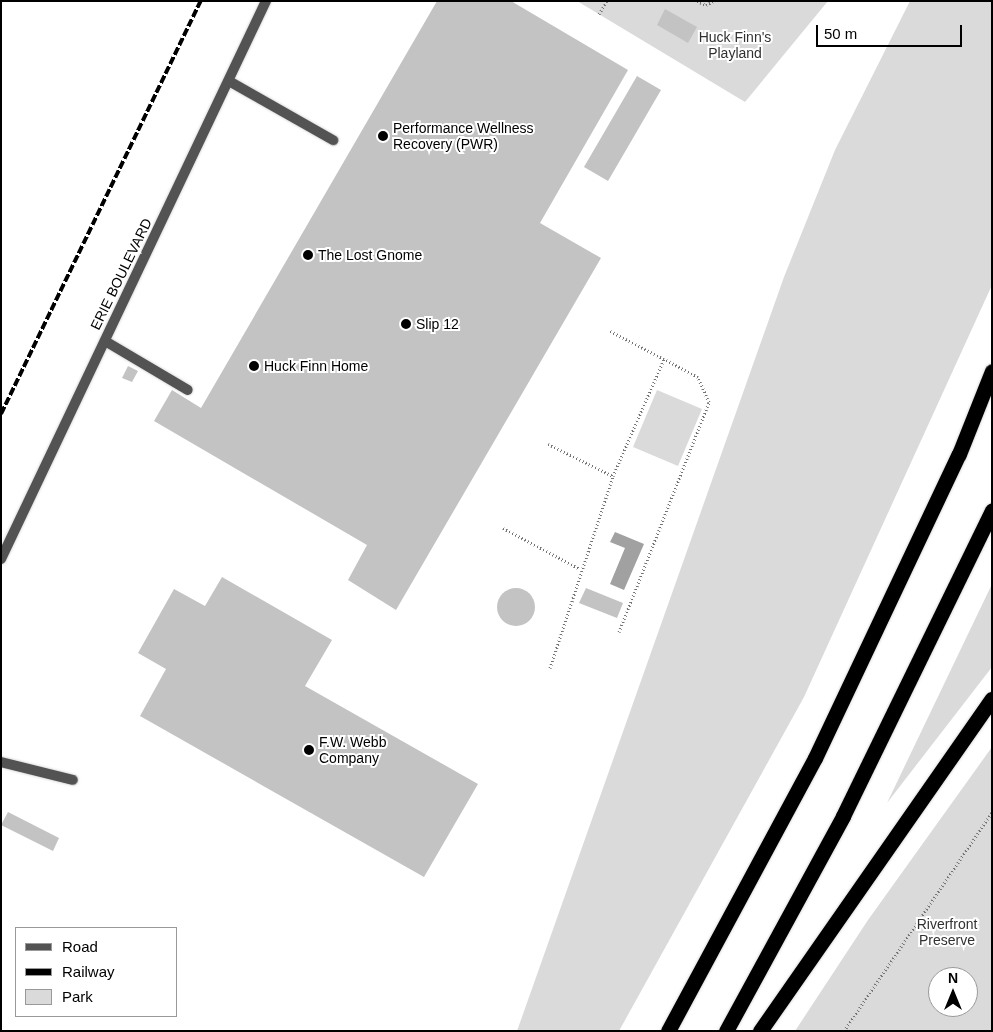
<!DOCTYPE html>
<style>
body{margin:0}
#map{position:relative;width:993px;height:1032px;overflow:hidden;background:#fff;font-family:Arial,sans-serif}
div>[style]{position:absolute}
[style*='--x']{left:calc(var(--x)*1px);top:calc(var(--y)*1px);width:calc(var(--w)*1px);rotate:calc(var(--a)*1deg)}
.green>*{inset:0;background:#dadada}
.water>*{inset:0;background:#a1a1a1}
.building>*{inset:0;background:#c3c3c3}
.round{border-radius:50%}
.path>*{height:3px;margin-top:-1.5px;transform-origin:0;background:repeating-linear-gradient(90deg,#757575 0 1px,transparent 0 3.5px)}
.roads{filter:drop-shadow(0 0 1px #dbdbdb) drop-shadow(0 0 1px #dbdbdb)}
.service>*{height:10px;margin:-5px;padding:0 5px;transform-origin:5px;border-radius:5px;background:#535353}
.tertiary>*{height:10px;margin:-5px;padding:0 5px;transform-origin:5px;border-radius:5px;background:#535353}
.motorway>*{height:15px;margin:-7.5px;padding:0 7.5px;transform-origin:7.5px;border-radius:7.5px;background:#000}
.rail>*{height:4px;margin-top:-2px;transform-origin:0;background:repeating-linear-gradient(90deg,#000 0 8px,transparent 0 10.5px)}
.dots>*{width:14px;height:14px;translate:-50% -50%;box-sizing:border-box;border:2px solid #fff;border-radius:50%}
span{translate:-50% -50%;white-space:nowrap;text-align:center;line-height:1.15;-webkit-text-stroke:4px #fff;paint-order:stroke}
.park-label{font-size:14px;color:#313131}
.poi-label{font-size:14px;color:#000}
.left{translate:0 -50%;text-align:left}
.street-label{font-size:14px;color:#000}
.frame{position:absolute;inset:0;border:2px solid #000;pointer-events:none}
.legend{position:absolute;left:15px;top:927px;width:162px;height:90px;box-sizing:border-box;background:#fff;border:1px solid #999;margin:0;padding:6px 9px;list-style:none;font-size:15px;color:#000}
.legend li{display:flex;align-items:center;gap:10px;height:25px}
.legend b{width:25px;border:1px solid #999}
.north{position:absolute;left:928px;top:967px;width:50px;height:50px;box-sizing:border-box;background:#fff;border:1px solid #999;border-radius:50%;rotate:0deg;font-size:14px;font-weight:700;line-height:20px;text-align:center;color:#000}
.north::after{content:'';display:block;margin:auto;width:18px;height:22px;background:#000;clip-path:polygon(50% 0,100% 100%,50% 72%,0 100%)}
.scale{position:absolute;left:816px;top:25px;width:146px;height:22px;box-sizing:border-box;border:2px solid #000;border-top:0;padding-left:6px;font-size:15px;line-height:18px;white-space:nowrap;color:#000;-webkit-text-stroke:4px #fff;paint-order:stroke}
</style>
<div id="map">
<div class="green">
<div style="clip-path:polygon(577px 1px,828px 1px,745px 102px)"></div>
<div style="clip-path:polygon(910px 1px,992px 1px,992px 285px,804px 697px,619px 1031px,517px 1031px,784px 277px,835px 150px)"></div>
<div style="clip-path:polygon(657px 390px,702px 409px,678px 466px,633px 447px)"></div>
<div style="clip-path:polygon(992px 584px,992px 667px,887px 803px)"></div>
<div style="clip-path:polygon(evenodd,992px 747px,992px 1031px,795px 1031px,868px 920px,992px 747px,938px 977px,968px 977px,968px 1007px,938px 1007px,938px 977px)"></div>
</div>
<div class="water">
<div style="clip-path:polygon(615px 532px,644px 544px,624px 590px,610px 584px,625px 548px,610px 542px)"></div>
</div>
<div class="building">
<div style="clip-path:polygon(437px 1px,511px 1px,628px 70px,540px 223px,601px 258px,396px 610px,348px 580px,367px 545px,154px 421px,172px 390px,201px 408px)"></div>
<div style="clip-path:polygon(665px 9px,697px 27px,688px 43px,657px 25px)"></div>
<div style="clip-path:polygon(637px 76px,661px 90px,608px 181px,584px 167px)"></div>
<div style="clip-path:polygon(128px 366px,138px 371px,132px 382px,122px 378px)"></div>
<div style="clip-path:polygon(222px 577px,332px 640px,305px 686px,478px 784px,424px 877px,140px 716px,166px 669px,138px 653px,174px 589px,205px 606px)"></div>
<div class="round" style="left:497px;top:588px;width:38px;height:38px"></div>
<div style="clip-path:polygon(586px 588px,623px 603px,617px 618px,579px 603px)"></div>
<div style="clip-path:polygon(8px 812px,59px 838px,53px 851px,1px 825px)"></div>
</div>
<div class="path">
<div style="--x:697;--y:1;--w:10;--a:24"></div>
<div style="--x:706;--y:5;--w:9;--a:-27"></div>
<div style="--x:599;--y:14;--w:15;--a:-58"></div>
<div style="--x:548;--y:444;--w:72;--a:26.2"></div>
<div style="--x:503;--y:528;--w:87;--a:28"></div>
<div style="--x:619;--y:632;--w:247;--a:-68.6"></div>
<div style="--x:709;--y:402;--w:27;--a:-114"></div>
<div style="--x:698;--y:377;--w:38;--a:-152"></div>
<div style="--x:550;--y:668;--w:202;--a:-71.8"></div>
<div style="--x:613;--y:476;--w:128;--a:-66.4"></div>
<div style="--x:664;--y:359;--w:61;--a:-152.6"></div>
<div style="--x:844;--y:1031;--w:264;--a:-55.9"></div>
</div>
<div class="roads">
<div class="service">
<div style="--x:229;--y:81;--w:120;--a:29.6"></div>
<div style="--x:105;--y:341;--w:96;--a:30.6"></div>
<div style="--x:1;--y:762;--w:74;--a:14"></div>
</div>
<div class="tertiary">
<div style="--x:1;--y:559;--w:618;--a:-64.6"></div>
</div>
<div class="motorway">
<div style="--x:668;--y:1031;--w:310;--a:-61.7"></div>
<div style="--x:815;--y:758;--w:336;--a:-64.7"></div>
<div style="--x:959;--y:454;--w:89;--a:-68.3"></div>
<div style="--x:726;--y:1031;--w:245;--a:-61.4"></div>
<div style="--x:843;--y:816;--w:340;--a:-64"></div>
<div style="--x:760;--y:1031;--w:405;--a:-55.1"></div>
</div>
</div>
<div class="rail">
<div style="--x:1;--y:414;--w:459;--a:-64.2"></div>
</div>
<div class="dots">
<div style="left:383px;top:136px;background:#000"></div>
<div style="left:308px;top:255px;background:#000"></div>
<div style="left:406px;top:324px;background:#000"></div>
<div style="left:254px;top:366px;background:#000"></div>
<div style="left:309px;top:750px;background:#000"></div>
</div>
<div class="park-label">
<span style="left:735px;top:45px">Huck Finn's<br>Playland</span>
<span style="left:947px;top:932px">Riverfront<br>Preserve</span>
</div>
<div class="poi-label">
<span class="left" style="left:393px;top:136px">Performance Wellness<br>Recovery (PWR)</span>
<span class="left" style="left:318px;top:255px">The Lost Gnome</span>
<span class="left" style="left:416px;top:324px">Slip 12</span>
<span class="left" style="left:264px;top:366px">Huck Finn Home</span>
<span class="left" style="left:319px;top:750px">F.W. Webb<br>Company</span>
</div>
<div class="street-label">
<span style="left:121px;top:274px;rotate:-64deg">ERIE BOULEVARD</span>
</div>
<div class="frame"></div>
<ul class="legend">
<li><b style="height:6px;background:#535353"></b>Road</li>
<li><b style="height:6px;background:#000"></b>Railway</li>
<li><b style="height:14px;background:#dadada"></b>Park</li>
</ul>
<div class="north">N</div>
<div class="scale">50 m</div>
</div>
